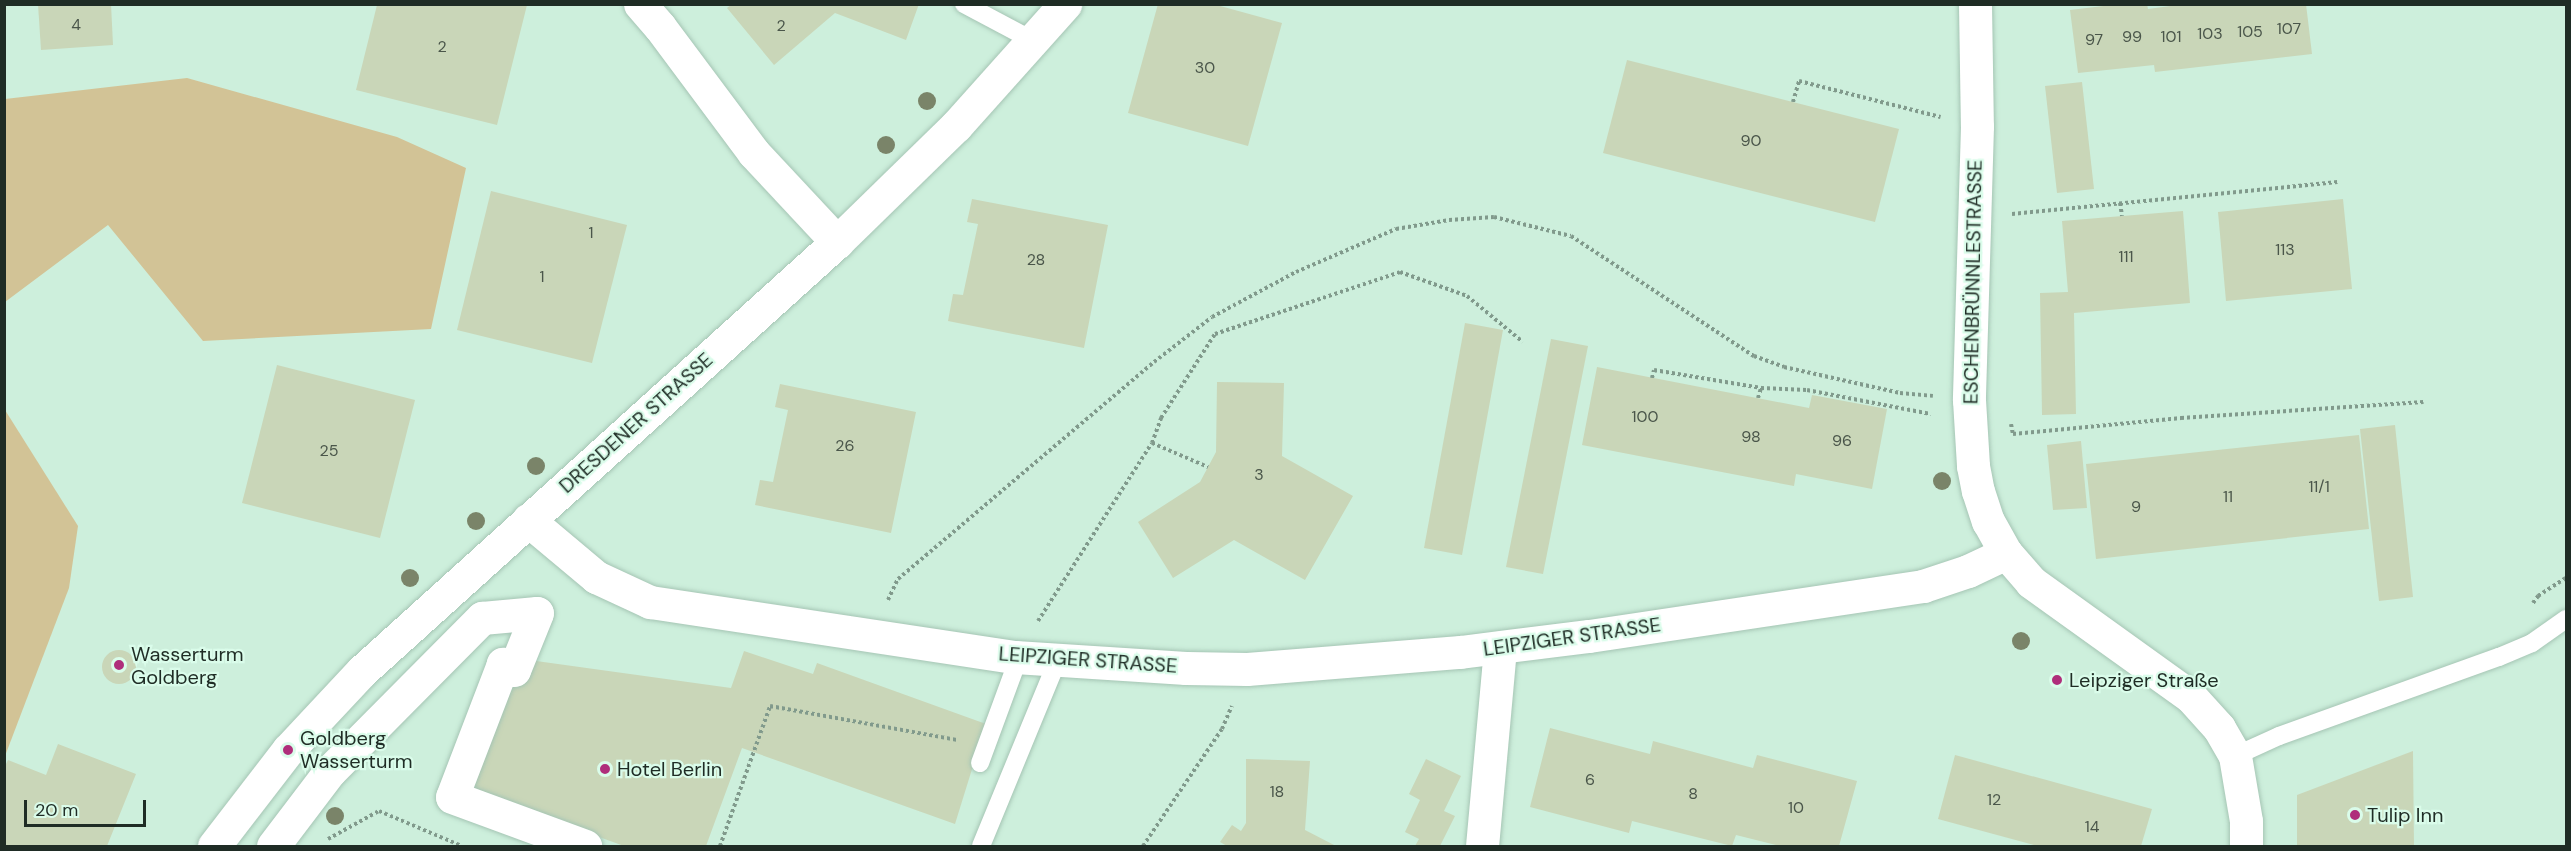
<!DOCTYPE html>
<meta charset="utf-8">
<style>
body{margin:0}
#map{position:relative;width:2571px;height:851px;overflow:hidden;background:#cdefdc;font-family:"DM Sans",sans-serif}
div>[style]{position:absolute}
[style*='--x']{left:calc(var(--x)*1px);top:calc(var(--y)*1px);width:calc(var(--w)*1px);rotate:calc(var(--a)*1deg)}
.green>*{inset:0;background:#d2c396}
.building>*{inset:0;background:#c9d6b8}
.round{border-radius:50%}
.path>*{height:4px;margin-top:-2px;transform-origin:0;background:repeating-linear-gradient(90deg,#819a8c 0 3px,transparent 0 6px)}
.roads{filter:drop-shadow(0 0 2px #a5c5b4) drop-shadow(0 0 2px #a5c5b4)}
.lane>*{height:18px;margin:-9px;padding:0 9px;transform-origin:9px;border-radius:9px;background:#fff}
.street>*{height:33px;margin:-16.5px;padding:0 16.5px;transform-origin:16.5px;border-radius:16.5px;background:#fff}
.trees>*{width:18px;height:18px;margin:-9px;border-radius:50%;background:#7a8469}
.dots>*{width:16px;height:16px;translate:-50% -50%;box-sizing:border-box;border:3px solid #dafcea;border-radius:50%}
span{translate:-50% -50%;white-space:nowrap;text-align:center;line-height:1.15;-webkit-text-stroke:4.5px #dafcea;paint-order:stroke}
.number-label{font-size:16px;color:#4a564a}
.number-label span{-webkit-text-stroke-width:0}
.street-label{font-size:20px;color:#1f2c25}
.poi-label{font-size:20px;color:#1f2c25}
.left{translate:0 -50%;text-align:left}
.frame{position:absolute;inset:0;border:6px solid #1f2c25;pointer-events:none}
.scale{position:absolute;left:24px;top:800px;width:122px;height:27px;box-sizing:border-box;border:3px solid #1f2c25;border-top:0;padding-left:8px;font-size:18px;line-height:21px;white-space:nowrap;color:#1f2c25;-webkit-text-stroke:4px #dafcea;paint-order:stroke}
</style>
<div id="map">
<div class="green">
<div style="clip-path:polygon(187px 78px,397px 137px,466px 168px,431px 329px,203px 341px,108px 225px,5px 302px,5px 99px)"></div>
<div style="clip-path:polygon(5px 410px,78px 526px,69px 588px,5px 756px)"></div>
</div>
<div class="building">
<div style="clip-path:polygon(38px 4px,111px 4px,113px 45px,41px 50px)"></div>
<div style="clip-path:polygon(732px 4px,919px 4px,906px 40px,835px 13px,774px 65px,727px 8px)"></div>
<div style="clip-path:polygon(1158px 4px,1213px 4px,1282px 23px,1248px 146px,1128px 113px)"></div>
<div style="clip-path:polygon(2120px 4px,2147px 4px,2148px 9px,2185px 4px,2306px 4px,2312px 54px,2155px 72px,2154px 65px,2078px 73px,2070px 10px)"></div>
<div style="clip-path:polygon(377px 5px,527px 5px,497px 125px,356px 90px)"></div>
<div style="clip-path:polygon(1627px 60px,1899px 129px,1875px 222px,1603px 153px)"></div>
<div style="clip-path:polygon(2082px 82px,2094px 189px,2057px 193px,2045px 86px)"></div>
<div style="clip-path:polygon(491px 191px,627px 225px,592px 363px,457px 330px)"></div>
<div style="clip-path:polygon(972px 199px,1108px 225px,1084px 348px,948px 321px,953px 294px,963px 295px,978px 224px,967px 222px)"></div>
<div style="clip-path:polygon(2343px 199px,2352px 289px,2226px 301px,2218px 212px)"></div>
<div style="clip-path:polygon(2183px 211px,2190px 303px,2074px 313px,2076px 414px,2042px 415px,2040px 293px,2068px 292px,2062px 221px)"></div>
<div style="clip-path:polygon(1465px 323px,1503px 330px,1462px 555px,1424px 548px)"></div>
<div style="clip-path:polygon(1551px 339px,1588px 346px,1543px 574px,1506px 567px)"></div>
<div style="clip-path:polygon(277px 365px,415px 400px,380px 538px,242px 503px)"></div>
<div style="clip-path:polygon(1597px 367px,1809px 408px,1812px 395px,1887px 409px,1872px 489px,1796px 474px,1794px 486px,1582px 445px)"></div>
<div style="clip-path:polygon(1217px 382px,1284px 383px,1282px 456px,1353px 496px,1305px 580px,1234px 540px,1173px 578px,1138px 522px,1200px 482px,1216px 452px)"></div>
<div style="clip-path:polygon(780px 384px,916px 412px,891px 533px,755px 505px,760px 480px,773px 482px,788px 410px,775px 407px)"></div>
<div style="clip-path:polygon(2395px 425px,2413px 597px,2379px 601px,2360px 429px)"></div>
<div style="clip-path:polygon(2359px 435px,2369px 529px,2096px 559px,2086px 464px)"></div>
<div style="clip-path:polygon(2081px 441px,2087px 508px,2053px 510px,2047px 445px)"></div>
<div class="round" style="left:102px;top:650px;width:34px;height:34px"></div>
<div style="clip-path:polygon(744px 651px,813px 674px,817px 663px,986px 724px,955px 824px,742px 748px,706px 846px,624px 846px,469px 790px,505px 680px,529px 660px,731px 688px)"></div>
<div style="clip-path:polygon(1550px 728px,1650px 754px,1653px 741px,1753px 768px,1757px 755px,1857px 781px,1839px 846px,1780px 846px,1736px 835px,1732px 846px,1632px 821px,1629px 833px,1530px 807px)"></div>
<div style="clip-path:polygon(58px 744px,136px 774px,107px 846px,4px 846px,4px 768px,8px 760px,46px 775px)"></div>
<div style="clip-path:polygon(2413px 751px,2414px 846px,2297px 846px,2297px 795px)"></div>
<div style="clip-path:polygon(1955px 755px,2152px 809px,2141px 846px,2038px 846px,1938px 819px)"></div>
<div style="clip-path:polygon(1246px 759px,1310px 761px,1305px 830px,1336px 846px,1227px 846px,1220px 842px,1232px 825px,1241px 831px,1246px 823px)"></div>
<div style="clip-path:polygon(1426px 759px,1461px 776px,1444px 811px,1455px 816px,1440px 846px,1415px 846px,1419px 839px,1405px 832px,1420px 800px,1409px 794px)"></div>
</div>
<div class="path">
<div style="--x:1793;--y:102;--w:22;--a:-74"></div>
<div style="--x:1799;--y:81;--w:146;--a:14.3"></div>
<div style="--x:2120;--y:203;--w:13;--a:81"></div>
<div style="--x:2012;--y:214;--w:327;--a:-5.6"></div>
<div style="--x:1652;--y:378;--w:8;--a:-76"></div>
<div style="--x:1654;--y:370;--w:109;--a:9.5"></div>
<div style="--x:1761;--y:388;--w:46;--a:2.5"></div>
<div style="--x:1807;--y:390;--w:126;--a:11"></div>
<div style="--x:1758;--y:398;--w:10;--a:-73"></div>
<div style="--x:2011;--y:424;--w:10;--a:79"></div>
<div style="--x:2013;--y:434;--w:169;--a:-5.4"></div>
<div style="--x:2181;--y:418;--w:243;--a:-3.8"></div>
<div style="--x:1152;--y:443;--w:27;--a:-70"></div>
<div style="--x:1161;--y:418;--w:100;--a:-57.3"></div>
<div style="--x:1215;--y:334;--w:195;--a:-18.5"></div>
<div style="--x:1400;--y:272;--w:71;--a:19.7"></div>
<div style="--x:1467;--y:296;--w:72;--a:39.4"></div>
<div style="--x:888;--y:600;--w:23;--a:-65"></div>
<div style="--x:898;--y:579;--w:336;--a:-40.3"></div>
<div style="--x:1154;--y:362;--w:73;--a:-37.8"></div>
<div style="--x:1212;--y:317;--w:95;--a:-28.2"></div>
<div style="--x:1296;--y:272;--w:109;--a:-23.3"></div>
<div style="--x:1396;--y:229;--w:54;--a:-9.6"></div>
<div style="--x:1449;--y:220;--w:45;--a:-3.8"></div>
<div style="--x:1494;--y:217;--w:79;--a:13.9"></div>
<div style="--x:1571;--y:236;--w:219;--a:33.3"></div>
<div style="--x:1754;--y:356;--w:32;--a:20"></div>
<div style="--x:1784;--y:367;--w:119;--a:12.6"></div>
<div style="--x:1900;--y:393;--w:33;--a:5"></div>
<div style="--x:2533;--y:603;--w:9;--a:-54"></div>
<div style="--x:2538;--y:596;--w:33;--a:-33"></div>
<div style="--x:1038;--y:621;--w:211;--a:-57.4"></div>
<div style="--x:1152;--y:443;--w:61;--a:23.2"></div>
<div style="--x:328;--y:839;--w:58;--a:-28.8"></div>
<div style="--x:379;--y:811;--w:90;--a:22.9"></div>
<div style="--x:720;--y:846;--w:149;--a:-70.3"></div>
<div style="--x:770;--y:706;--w:191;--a:10.3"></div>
<div style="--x:1143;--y:846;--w:141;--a:-56"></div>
<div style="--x:1222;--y:729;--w:25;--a:-67"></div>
</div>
<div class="roads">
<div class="lane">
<div style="--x:964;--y:4;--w:79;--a:27.9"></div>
<div style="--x:2235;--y:756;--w:48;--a:-24.4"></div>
<div style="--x:2279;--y:736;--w:234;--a:-19.8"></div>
<div style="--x:2499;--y:657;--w:36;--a:-23"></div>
<div style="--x:2532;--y:643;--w:42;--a:-35.2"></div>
<div style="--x:980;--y:763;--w:113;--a:-69.8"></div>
<div style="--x:981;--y:846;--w:202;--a:-67.6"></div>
</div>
<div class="street">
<div style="--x:640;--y:4;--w:30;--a:49"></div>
<div style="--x:660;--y:27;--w:157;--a:53.3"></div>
<div style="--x:754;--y:153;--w:122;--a:47"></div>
<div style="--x:1975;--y:4;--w:122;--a:89.1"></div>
<div style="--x:1977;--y:126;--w:274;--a:91.7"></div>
<div style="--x:1969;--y:400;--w:66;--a:86.5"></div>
<div style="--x:1973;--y:466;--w:25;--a:79"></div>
<div style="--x:1978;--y:491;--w:32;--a:72"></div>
<div style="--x:1988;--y:521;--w:37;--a:61"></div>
<div style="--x:2006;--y:553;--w:38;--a:49"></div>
<div style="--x:2031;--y:582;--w:197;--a:35.7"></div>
<div style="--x:2191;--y:697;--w:42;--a:47.9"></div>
<div style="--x:2219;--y:728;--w:32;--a:60"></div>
<div style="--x:2235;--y:756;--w:66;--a:80.4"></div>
<div style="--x:2246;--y:821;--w:25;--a:90"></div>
<div style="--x:528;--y:520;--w:89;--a:40"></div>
<div style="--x:596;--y:577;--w:60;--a:24.8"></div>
<div style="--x:650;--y:602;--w:369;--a:8.6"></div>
<div style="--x:1015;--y:657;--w:171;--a:3.7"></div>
<div style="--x:1186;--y:668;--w:61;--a:0.9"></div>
<div style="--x:1247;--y:669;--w:214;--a:-4.6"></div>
<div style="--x:1460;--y:652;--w:130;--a:-7.1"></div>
<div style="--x:1589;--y:636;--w:338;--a:-8.5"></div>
<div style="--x:1923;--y:586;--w:47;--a:-18.4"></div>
<div style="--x:1968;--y:571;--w:42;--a:-25.3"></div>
<div style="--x:214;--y:846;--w:121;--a:-52.4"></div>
<div style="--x:288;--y:750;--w:108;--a:-46.9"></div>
<div style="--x:362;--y:671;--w:640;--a:-42.09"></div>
<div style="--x:837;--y:242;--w:166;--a:-44.3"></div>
<div style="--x:956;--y:126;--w:164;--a:-48.2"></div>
<div style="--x:273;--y:846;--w:94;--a:-52.8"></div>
<div style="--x:330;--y:771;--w:216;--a:-45.2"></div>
<div style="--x:482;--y:618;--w:55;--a:-5.2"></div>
<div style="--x:537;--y:613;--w:61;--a:112"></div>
<div style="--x:514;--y:670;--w:13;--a:-151"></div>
<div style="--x:503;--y:664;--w:142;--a:111"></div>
<div style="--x:452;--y:797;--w:142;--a:20.2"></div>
<div style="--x:1482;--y:846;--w:199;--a:-84.8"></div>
</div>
</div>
<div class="trees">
<div style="left:927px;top:101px"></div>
<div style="left:886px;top:145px"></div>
<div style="left:536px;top:466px"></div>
<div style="left:1942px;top:481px"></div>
<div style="left:476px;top:521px"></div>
<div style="left:410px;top:578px"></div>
<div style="left:2021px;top:641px"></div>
<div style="left:335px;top:816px"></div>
</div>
<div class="dots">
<div style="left:119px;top:665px;background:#af2e7b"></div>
<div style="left:2057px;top:680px;background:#af2e7b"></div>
<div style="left:288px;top:750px;background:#af2e7b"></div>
<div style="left:605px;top:769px;background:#af2e7b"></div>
<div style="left:2355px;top:815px;background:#af2e7b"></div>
</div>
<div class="number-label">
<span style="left:76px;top:25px">4</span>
<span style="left:781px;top:26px">2</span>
<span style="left:2289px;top:29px">107</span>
<span style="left:2250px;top:32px">105</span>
<span style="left:2210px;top:34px">103</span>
<span style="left:2132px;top:37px">99</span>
<span style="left:2171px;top:37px">101</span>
<span style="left:2094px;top:40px">97</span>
<span style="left:442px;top:47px">2</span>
<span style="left:1205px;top:68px">30</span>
<span style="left:1751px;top:141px">90</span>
<span style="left:591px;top:233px">1</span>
<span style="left:2285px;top:250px">113</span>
<span style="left:2126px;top:257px">111</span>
<span style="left:1036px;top:260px">28</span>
<span style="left:542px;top:277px">1</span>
<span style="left:1645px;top:417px">100</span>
<span style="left:1751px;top:437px">98</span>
<span style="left:1842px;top:441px">96</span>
<span style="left:845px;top:446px">26</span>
<span style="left:329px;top:451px">25</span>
<span style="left:1259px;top:475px">3</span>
<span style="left:2319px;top:487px">11/1</span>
<span style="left:2228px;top:497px">11</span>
<span style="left:2136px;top:507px">9</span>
<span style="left:1590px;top:780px">6</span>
<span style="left:1277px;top:792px">18</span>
<span style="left:1693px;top:794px">8</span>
<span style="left:1994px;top:800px">12</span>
<span style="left:1796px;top:808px">10</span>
<span style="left:2092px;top:827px">14</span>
</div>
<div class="street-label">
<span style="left:1973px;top:282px;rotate:-89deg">ESCHENBRÜNNLESTRASSE</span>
<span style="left:636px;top:423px;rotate:-42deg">DRESDENER STRASSE</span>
<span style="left:1572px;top:637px;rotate:-8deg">LEIPZIGER STRASSE</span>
<span style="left:1088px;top:660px;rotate:4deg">LEIPZIGER STRASSE</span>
</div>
<div class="poi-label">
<span class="left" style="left:131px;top:666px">Wasserturm<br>Goldberg</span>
<span class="left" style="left:2069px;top:680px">Leipziger Straße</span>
<span class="left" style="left:300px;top:750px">Goldberg<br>Wasserturm</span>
<span class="left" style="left:617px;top:769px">Hotel Berlin</span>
<span class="left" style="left:2367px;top:815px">Tulip Inn</span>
</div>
<div class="frame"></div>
<div class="scale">20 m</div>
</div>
